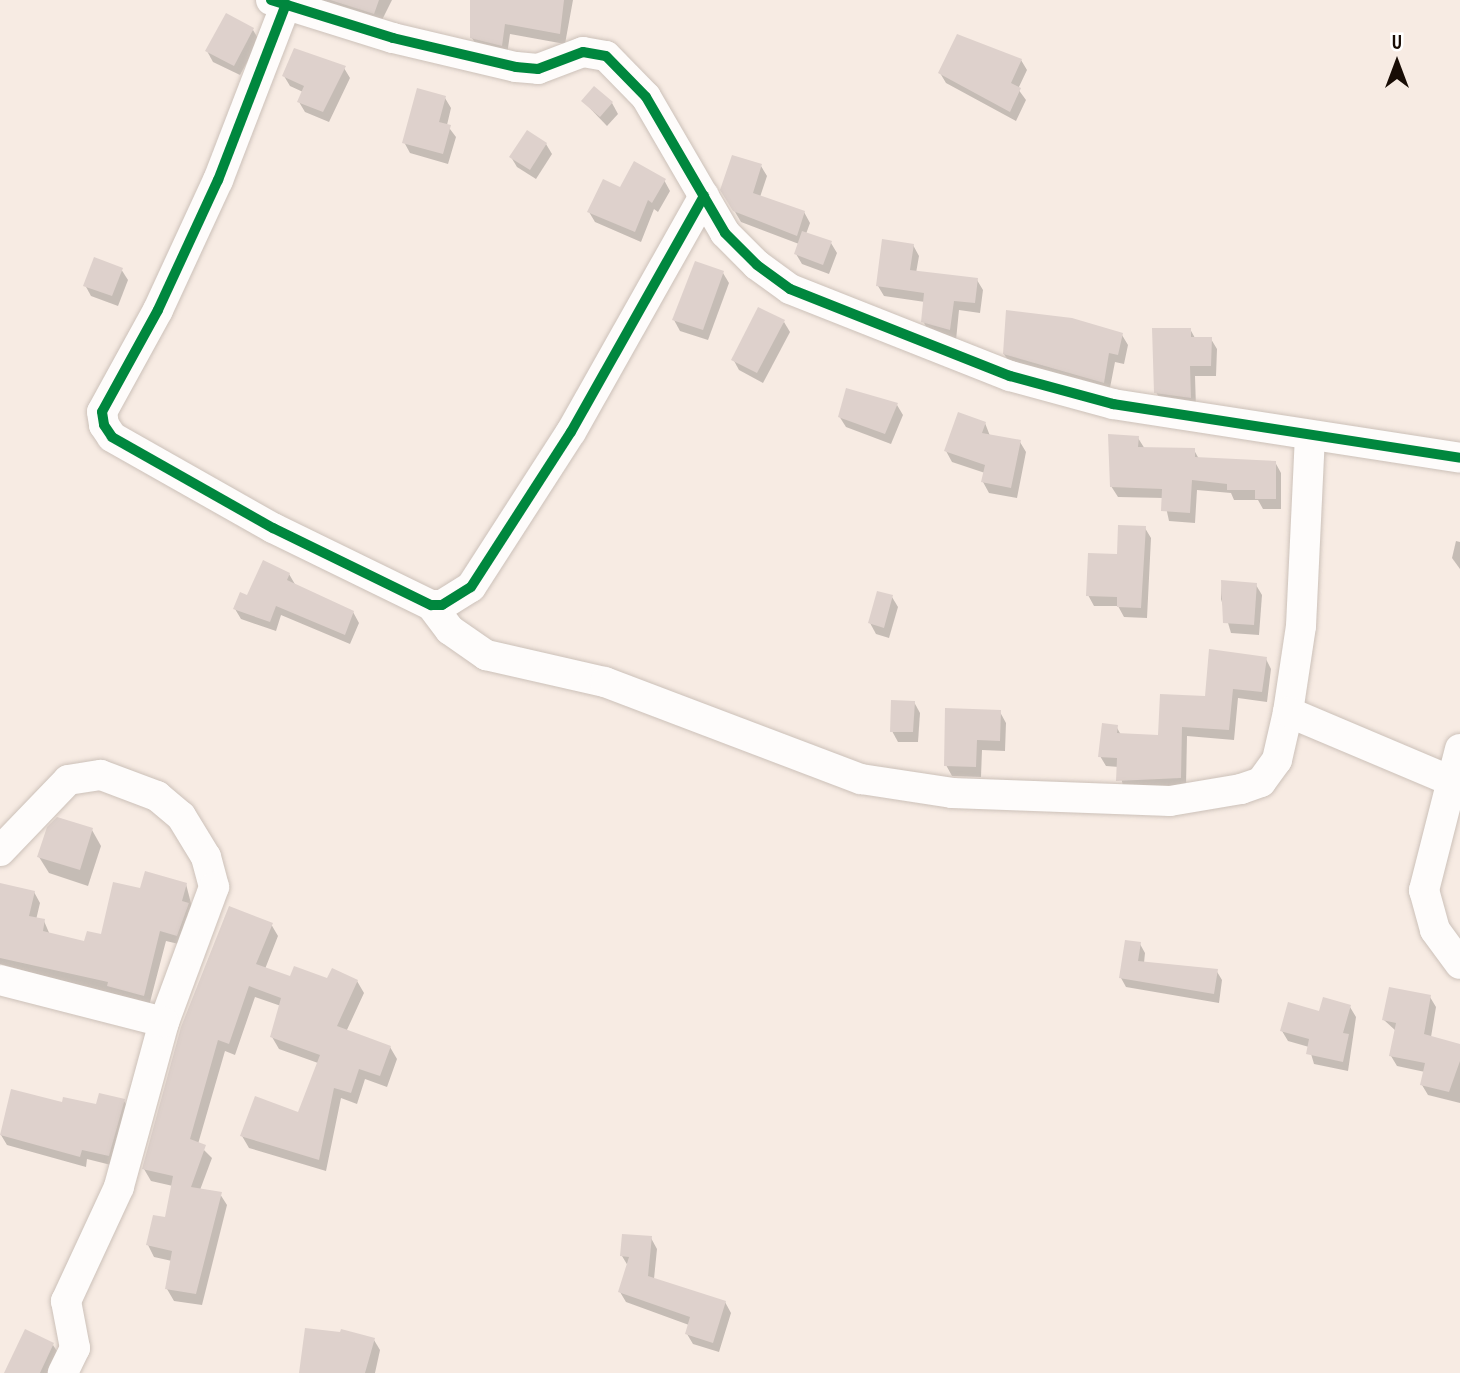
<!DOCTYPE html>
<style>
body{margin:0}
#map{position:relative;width:1460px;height:1373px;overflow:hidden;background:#f7ebe3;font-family:"PT Sans Narrow",sans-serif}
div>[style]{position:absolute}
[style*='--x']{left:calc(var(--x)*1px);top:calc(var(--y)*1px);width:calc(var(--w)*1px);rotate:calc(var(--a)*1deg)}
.shadow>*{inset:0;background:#0003}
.building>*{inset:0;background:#ded1cc}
.roads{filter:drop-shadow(0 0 2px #ccc1b9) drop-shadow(0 0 2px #ccc1b9)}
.minor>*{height:30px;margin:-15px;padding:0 15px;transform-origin:15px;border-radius:15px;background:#fefcfb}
.cycleway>*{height:10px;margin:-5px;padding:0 5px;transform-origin:5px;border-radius:5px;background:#00873e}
span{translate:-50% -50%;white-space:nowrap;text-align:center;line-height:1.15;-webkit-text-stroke:5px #fff;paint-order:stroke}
.north{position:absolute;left:1362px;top:28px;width:70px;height:70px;-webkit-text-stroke:5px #fff;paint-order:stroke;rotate:0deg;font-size:19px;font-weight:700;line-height:28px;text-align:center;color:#180c05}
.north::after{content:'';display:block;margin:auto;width:24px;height:32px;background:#180c05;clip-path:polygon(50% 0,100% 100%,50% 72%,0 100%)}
</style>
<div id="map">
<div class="shadow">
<div style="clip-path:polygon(316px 0,392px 0,380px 24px)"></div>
<div style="clip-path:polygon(472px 0,573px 0,565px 44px,510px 34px,507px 55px,478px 48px,472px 38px)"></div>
<div style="clip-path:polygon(253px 30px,259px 40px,240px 75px,213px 62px,207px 51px)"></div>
<div style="clip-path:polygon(1021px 60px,1027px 70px,1018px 89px,1026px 100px,1016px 121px,946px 83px,940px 73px)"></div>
<div style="clip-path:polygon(344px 68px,350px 78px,329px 122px,305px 112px,299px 102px,303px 92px,290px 86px,284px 76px)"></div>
<div style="clip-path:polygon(445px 98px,451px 108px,447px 125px,456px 137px,448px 164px,410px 153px,404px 142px)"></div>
<div style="clip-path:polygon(583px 101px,612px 103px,618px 114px,607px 126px)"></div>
<div style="clip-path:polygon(546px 144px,552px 154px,536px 179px,517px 167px,511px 157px)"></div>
<div style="clip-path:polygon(761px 166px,767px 176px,760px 197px,804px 212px,810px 223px,806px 234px,831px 243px,837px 253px,829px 274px,802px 264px,796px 254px,799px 244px,741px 222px,722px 190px)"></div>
<div style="clip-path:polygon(664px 180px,670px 191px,658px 212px,654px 209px,641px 242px,595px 222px,589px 212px,620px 189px)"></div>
<div style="clip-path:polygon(913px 245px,919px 256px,916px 273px,977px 280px,983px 290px,980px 313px,959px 310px,956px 340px,929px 332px,923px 321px,925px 302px,884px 296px,878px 286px)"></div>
<div style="clip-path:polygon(121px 269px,128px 280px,118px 306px,91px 296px,85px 285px)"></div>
<div style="clip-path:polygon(723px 273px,729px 283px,708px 340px,680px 331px,674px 320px)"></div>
<div style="clip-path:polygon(784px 322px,790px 332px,763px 383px,739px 370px,733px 359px)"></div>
<div style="clip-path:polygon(1190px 329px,1195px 338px,1211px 339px,1217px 349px,1216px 376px,1195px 376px,1196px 408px,1162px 403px,1156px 392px)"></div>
<div style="clip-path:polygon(1122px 335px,1128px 345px,1124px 364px,1115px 362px,1109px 393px,1011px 365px,1004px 354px)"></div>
<div style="clip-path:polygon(897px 405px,903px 415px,891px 444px,846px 427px,839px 416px)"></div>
<div style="clip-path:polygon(985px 423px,990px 436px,1020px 442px,1026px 452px,1017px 498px,989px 493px,983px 482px,985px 473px,952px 462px,946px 451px)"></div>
<div style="clip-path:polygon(1138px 438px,1145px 449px,1194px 450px,1199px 459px,1275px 462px,1281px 473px,1281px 509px,1263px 509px,1258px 500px,1234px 500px,1231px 493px,1197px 490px,1195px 523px,1169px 521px,1164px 498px,1118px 497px,1111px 486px)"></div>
<div style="clip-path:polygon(1145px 528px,1151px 538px,1147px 618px,1124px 617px,1118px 606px,1094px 606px,1088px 595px)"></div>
<div style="clip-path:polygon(1456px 541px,1460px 542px,1460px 569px,1452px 558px)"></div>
<div style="clip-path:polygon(289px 574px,296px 586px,353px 612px,359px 623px,350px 644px,281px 615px,276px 631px,241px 619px,235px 609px)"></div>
<div style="clip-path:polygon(1222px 582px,1256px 585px,1262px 595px,1259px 635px,1231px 633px,1221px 599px)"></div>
<div style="clip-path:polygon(892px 597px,898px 607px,889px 638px,876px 634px,870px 623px)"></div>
<div style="clip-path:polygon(1266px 659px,1271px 669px,1267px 702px,1238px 698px,1234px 740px,1187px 736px,1186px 787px,1124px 791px,1119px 767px,1106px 766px,1100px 756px,1116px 726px,1121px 735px,1160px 737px)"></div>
<div style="clip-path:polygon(914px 702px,920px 713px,918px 742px,898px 742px,892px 731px)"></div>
<div style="clip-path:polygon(1000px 712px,1006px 723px,1005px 751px,982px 750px,981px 777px,952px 776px,946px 765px)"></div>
<div style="clip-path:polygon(92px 830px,101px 846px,88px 886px,49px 873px,39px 857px)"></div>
<div style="clip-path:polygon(186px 884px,194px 915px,183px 945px,166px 941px,149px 1006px,0 964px,0 885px,34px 892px,40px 903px,36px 920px,44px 921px,50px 935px,86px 943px,102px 936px,141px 891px)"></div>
<div style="clip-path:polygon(271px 924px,278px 936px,265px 969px,291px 978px,357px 981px,364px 993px,346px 1032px,390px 1047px,397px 1059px,387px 1087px,365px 1079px,357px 1104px,341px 1098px,326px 1171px,249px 1148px,242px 1136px,299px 1114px,318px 1063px,279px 1049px,272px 1037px,281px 1006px,255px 997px,235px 1055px,225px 1051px,198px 1144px,212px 1158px,200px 1190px,220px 1194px,227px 1205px,202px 1305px,174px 1301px,167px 1289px,172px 1261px,154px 1257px,148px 1245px,167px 1220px,173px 1186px,151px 1181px,144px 1169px)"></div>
<div style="clip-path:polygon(1140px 944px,1145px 953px,1144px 963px,1216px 970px,1222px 980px,1219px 1003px,1126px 987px,1121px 978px)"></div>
<div style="clip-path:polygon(1430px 997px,1436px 1007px,1431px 1037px,1460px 1045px,1460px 1103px,1428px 1095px,1422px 1085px,1425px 1072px,1397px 1066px,1391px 1056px,1396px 1031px,1384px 1020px)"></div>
<div style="clip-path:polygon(1350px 1007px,1356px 1017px,1348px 1071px,1314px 1064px,1309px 1047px,1288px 1041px,1282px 1031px,1320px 1013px)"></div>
<div style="clip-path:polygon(124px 1101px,130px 1111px,115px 1166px,87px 1159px,86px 1167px,7px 1145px,1px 1135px,63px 1104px,97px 1106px)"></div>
<div style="clip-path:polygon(651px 1238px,657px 1249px,654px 1279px,725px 1302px,731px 1313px,719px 1352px,693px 1344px,687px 1334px,689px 1325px,626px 1302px,620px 1292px,628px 1266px,622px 1256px)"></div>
<div style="clip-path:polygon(374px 1340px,380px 1350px,375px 1373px,300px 1373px)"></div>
<div style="clip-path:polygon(53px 1345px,60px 1356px,52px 1373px,5px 1373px)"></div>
</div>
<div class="building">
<div style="clip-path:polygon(330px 0,379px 0,374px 14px)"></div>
<div style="clip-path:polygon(470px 0,564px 0,560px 34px,505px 24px,502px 46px,470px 38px)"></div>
<div style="clip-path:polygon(226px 13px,254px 28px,234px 66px,205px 51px)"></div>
<div style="clip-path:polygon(957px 34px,1022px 59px,1011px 83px,1021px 88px,1010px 112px,938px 73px)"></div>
<div style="clip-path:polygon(294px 48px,346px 66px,323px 112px,297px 102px,304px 86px,282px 76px)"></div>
<div style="clip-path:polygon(594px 86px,613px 102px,600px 117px,581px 101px)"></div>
<div style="clip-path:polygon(417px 88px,446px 96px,439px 122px,451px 125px,443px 154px,402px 143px)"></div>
<div style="clip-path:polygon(527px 130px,547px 143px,530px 170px,509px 157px)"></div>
<div style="clip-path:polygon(732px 155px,762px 164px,753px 193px,805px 211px,797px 236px,733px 211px,720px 190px)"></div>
<div style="clip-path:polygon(634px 161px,666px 179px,652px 203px,648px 200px,635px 232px,587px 212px,603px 179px,620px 187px)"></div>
<div style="clip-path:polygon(802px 231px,832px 241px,823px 265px,794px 254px)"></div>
<div style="clip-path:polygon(882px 239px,914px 244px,910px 270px,978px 278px,975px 303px,954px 301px,950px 330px,921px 322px,924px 293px,876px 286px)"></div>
<div style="clip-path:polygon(94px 257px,123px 268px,112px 296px,83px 286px)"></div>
<div style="clip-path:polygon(695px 261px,724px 271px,703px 330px,672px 320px)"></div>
<div style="clip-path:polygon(758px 307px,785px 320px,757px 373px,731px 360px)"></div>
<div style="clip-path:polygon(1006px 310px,1072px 318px,1123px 333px,1118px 355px,1109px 353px,1104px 383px,1003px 354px)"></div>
<div style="clip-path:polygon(1152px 328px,1191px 328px,1191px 337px,1212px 337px,1211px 366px,1190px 366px,1191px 398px,1154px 393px)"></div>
<div style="clip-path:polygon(846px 388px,898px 403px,885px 434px,838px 417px)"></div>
<div style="clip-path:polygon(958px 412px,986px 422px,982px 433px,1021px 440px,1011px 488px,981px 482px,985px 465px,944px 451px)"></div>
<div style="clip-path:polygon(1108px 434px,1139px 436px,1138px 447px,1195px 448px,1195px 457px,1276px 461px,1276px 499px,1255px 499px,1255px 490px,1227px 490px,1227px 484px,1192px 480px,1190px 513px,1161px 511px,1162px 489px,1110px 487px)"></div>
<div style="clip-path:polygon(1118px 525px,1146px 526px,1141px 608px,1117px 607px,1117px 597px,1086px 596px,1088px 553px,1117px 554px)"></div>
<div style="clip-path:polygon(263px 560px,290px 573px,287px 580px,354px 611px,345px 635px,276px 606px,270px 622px,233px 609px,240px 592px,247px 595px)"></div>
<div style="clip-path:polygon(1221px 580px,1257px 583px,1254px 625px,1223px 623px)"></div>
<div style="clip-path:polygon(877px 591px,893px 595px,884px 628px,868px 623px)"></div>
<div style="clip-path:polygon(1209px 649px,1267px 657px,1262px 692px,1233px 689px,1229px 730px,1182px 727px,1181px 778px,1116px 781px,1117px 758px,1098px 757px,1102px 723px,1118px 725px,1117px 733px,1158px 735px,1160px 694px,1205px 696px)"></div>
<div style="clip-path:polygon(891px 700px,915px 701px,913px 732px,890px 732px)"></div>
<div style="clip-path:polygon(945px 708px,1001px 710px,1000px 741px,977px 740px,976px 767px,944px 766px)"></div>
<div style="clip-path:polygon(57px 817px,93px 828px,80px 870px,37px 857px,47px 827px)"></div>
<div style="clip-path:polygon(145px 871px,187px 883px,182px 901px,189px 903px,177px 936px,160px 931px,144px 996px,107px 986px,108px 982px,0 958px,0 883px,35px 891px,29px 916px,45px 919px,43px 931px,84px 941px,87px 931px,101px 934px,113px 882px,140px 888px)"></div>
<div style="clip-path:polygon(229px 906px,273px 923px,256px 964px,290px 976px,294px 966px,327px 978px,332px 968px,358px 980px,337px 1026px,391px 1046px,380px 1076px,359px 1069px,351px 1093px,334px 1088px,319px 1160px,240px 1136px,255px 1096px,298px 1112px,320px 1055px,270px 1037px,281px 998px,249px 986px,229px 1044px,218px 1040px,190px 1139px,206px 1145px,191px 1187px,222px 1192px,196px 1294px,165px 1289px,172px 1251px,146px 1245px,153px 1215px,165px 1217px,173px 1176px,142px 1169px,181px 1027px)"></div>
<div style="clip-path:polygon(1125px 940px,1141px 942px,1138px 961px,1218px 969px,1214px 994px,1119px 978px)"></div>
<div style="clip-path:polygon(1389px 987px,1431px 995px,1424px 1034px,1460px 1044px,1460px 1061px,1449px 1092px,1420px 1085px,1425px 1063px,1389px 1056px,1396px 1023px,1382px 1020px)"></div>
<div style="clip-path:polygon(1323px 997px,1351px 1005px,1343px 1033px,1349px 1034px,1343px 1062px,1306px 1054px,1309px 1039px,1280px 1031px,1288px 1002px,1319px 1011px)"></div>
<div style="clip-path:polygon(11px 1089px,62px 1102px,63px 1097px,96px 1104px,99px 1093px,125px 1099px,109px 1156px,82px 1150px,80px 1157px,0 1135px)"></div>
<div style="clip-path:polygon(622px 1234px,652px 1236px,648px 1276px,726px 1301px,713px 1343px,685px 1334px,690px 1317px,618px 1292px,629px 1257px,620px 1256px)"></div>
<div style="clip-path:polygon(305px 1328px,340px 1332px,341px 1329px,375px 1338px,365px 1373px,299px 1373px)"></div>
<div style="clip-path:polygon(25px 1329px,54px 1343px,40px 1373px,4px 1373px)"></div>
</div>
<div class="roads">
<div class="minor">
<div style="--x:271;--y:0;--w:128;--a:17.3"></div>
<div style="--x:393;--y:38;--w:126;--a:13.3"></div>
<div style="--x:516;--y:67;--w:22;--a:5"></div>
<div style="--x:538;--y:69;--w:48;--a:-20.7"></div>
<div style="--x:583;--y:52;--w:23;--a:10"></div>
<div style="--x:606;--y:56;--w:57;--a:45.7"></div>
<div style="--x:646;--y:97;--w:157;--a:59.8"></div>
<div style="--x:725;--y:233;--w:45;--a:45"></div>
<div style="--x:757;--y:265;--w:41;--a:36"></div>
<div style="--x:790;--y:289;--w:237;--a:21.6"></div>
<div style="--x:1010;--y:376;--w:107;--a:15.2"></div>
<div style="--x:1113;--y:404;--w:351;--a:8.8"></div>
<div style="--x:286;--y:4;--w:189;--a:111.1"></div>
<div style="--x:218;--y:180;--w:143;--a:114.8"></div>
<div style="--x:158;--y:310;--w:116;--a:118.8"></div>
<div style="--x:102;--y:412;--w:13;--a:81"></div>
<div style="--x:104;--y:425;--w:14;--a:56"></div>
<div style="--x:112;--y:437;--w:185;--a:29.5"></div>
<div style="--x:273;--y:528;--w:176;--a:26"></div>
<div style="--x:431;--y:605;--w:11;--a:0"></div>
<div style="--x:442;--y:605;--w:34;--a:-32"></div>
<div style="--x:471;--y:587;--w:184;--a:-57.2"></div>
<div style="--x:571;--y:432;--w:271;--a:-60.6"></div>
<div style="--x:431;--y:605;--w:31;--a:53"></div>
<div style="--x:450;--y:630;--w:44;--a:34.8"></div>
<div style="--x:486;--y:655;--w:122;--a:12.8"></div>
<div style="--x:605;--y:682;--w:274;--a:20.8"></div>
<div style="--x:861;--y:779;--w:92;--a:8.7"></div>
<div style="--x:952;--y:793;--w:218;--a:2.1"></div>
<div style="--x:1170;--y:801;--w:72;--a:-9.6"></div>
<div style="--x:1241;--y:789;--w:21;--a:-19"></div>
<div style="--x:1261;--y:782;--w:27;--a:-54"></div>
<div style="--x:1277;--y:760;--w:49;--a:-77.1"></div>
<div style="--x:1288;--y:712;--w:87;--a:-81.4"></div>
<div style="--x:1301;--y:626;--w:191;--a:-87.3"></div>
<div style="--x:1288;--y:712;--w:177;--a:22.9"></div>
<div style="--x:1460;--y:749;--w:146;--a:104.3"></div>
<div style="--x:1424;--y:890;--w:41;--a:74.6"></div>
<div style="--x:1435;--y:930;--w:42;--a:53.7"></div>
<div style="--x:0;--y:851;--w:98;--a:-46.2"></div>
<div style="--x:68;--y:780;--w:33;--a:-9"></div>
<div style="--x:101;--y:775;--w:60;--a:20.6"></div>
<div style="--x:157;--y:796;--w:31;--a:40"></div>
<div style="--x:181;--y:816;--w:48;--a:58.6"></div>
<div style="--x:206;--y:857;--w:31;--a:75"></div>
<div style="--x:214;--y:887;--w:144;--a:110.3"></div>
<div style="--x:164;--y:1022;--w:171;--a:105.3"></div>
<div style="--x:119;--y:1187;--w:126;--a:114.9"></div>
<div style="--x:66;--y:1301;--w:48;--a:79.2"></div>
<div style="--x:75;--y:1348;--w:28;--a:116"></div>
<div style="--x:0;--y:980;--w:169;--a:14.4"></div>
</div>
</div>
<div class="cycleway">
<div style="--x:271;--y:0;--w:128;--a:17.3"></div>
<div style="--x:393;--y:38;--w:126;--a:13.3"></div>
<div style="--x:516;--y:67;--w:22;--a:5"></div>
<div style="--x:538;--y:69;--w:48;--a:-20.7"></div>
<div style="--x:583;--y:52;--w:23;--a:10"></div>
<div style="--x:606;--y:56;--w:57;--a:45.7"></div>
<div style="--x:646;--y:97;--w:157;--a:59.8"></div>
<div style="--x:725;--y:233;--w:45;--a:45"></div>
<div style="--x:757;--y:265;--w:41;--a:36"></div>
<div style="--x:790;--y:289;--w:237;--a:21.6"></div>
<div style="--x:1010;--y:376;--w:107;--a:15.2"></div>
<div style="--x:1113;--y:404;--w:351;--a:8.8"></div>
<div style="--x:286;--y:4;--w:189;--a:111.1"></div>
<div style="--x:218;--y:180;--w:143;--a:114.8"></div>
<div style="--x:158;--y:310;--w:116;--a:118.8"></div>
<div style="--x:102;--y:412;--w:13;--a:81"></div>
<div style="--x:104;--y:425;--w:14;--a:56"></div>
<div style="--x:112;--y:437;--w:185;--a:29.5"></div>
<div style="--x:273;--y:528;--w:176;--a:26"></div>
<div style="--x:431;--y:605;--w:11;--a:0"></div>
<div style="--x:442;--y:605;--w:34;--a:-32"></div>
<div style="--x:471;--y:587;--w:184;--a:-57.2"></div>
<div style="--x:571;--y:432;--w:271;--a:-60.6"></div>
</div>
<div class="north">U</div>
</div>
